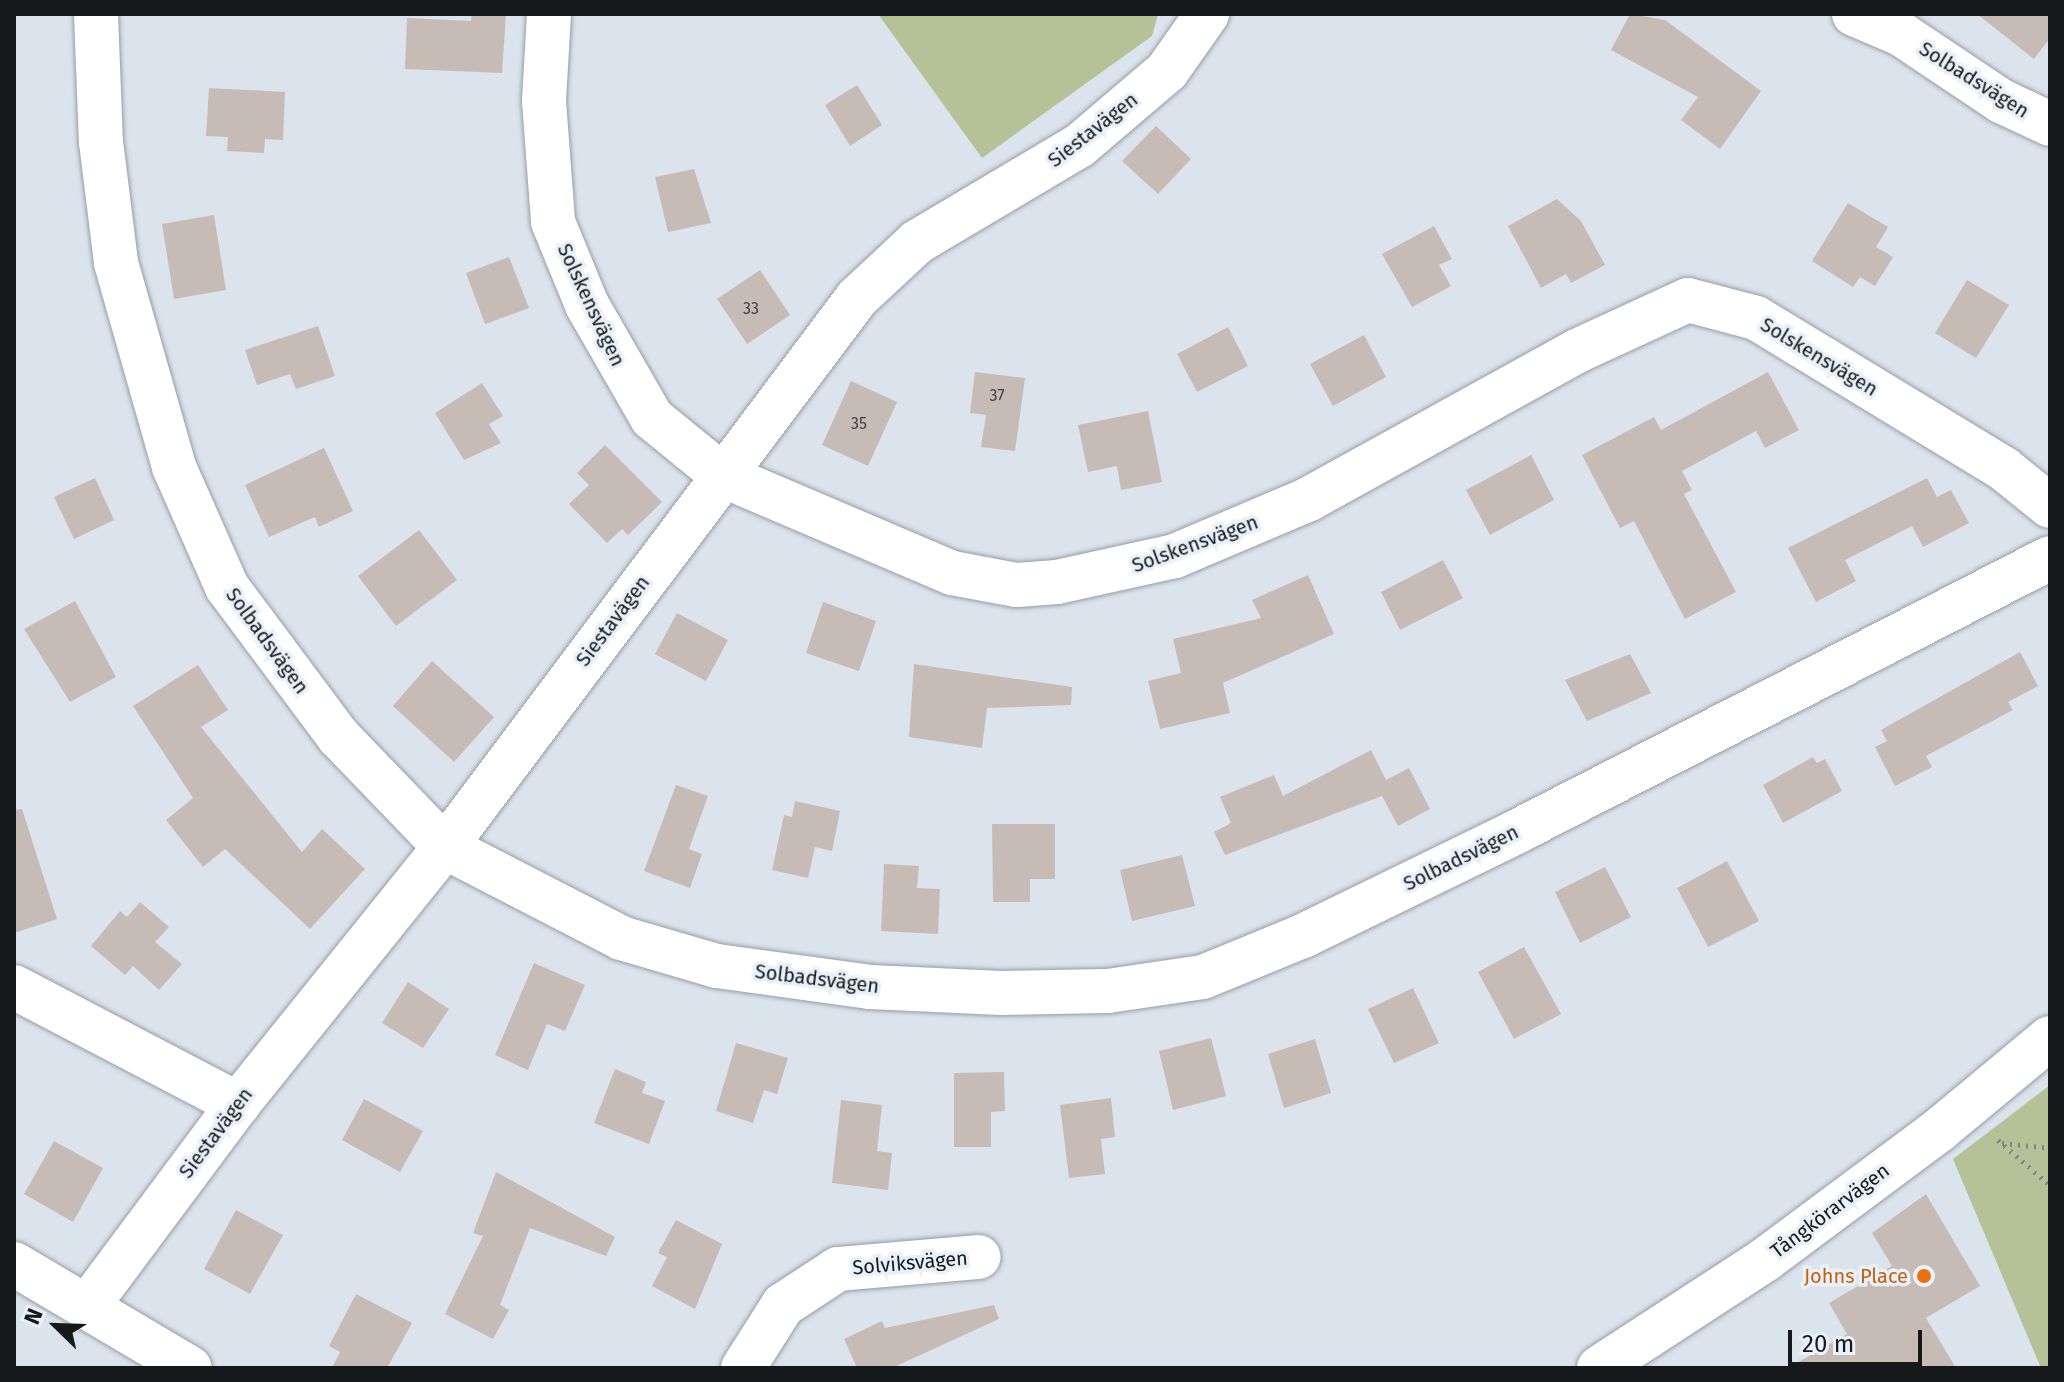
<!DOCTYPE html>
<meta charset="utf-8">
<style>
body{margin:0}
#map{position:relative;width:2064px;height:1382px;overflow:hidden;background:#dbe3ec;font-family:"Fira Sans",sans-serif}
div>[style]{position:absolute}
[style*='--x']{left:calc(var(--x)*1px);top:calc(var(--y)*1px);width:calc(var(--w)*1px);rotate:calc(var(--a)*1deg)}
.green>*{inset:0;background:#b5c298}
.building>*{inset:0;background:#c7bcb5}
.path>*{height:5px;margin-top:-2.5px;transform-origin:0;background:repeating-linear-gradient(90deg,#7e848a 0 2px,transparent 0 8px)}
.roads{filter:drop-shadow(0 0 2px #969ea6) drop-shadow(0 0 2px #969ea6)}
.minor>*{height:44px;margin:-22px;padding:0 22px;transform-origin:22px;border-radius:22px;background:#fff}
.dots>*{width:22px;height:22px;translate:-50% -50%;box-sizing:border-box;border:4px solid #e8f1fa;border-radius:50%}
span{translate:-50% -50%;white-space:nowrap;text-align:center;line-height:1.15;-webkit-text-stroke:7px #e8f1fa;paint-order:stroke}
.number-label{font-size:16px;color:#424242}
.number-label span{-webkit-text-stroke-width:0}
.street-label{font-size:20px;color:#16191c}
.food-label{font-size:20px;color:#c56008}
.right{translate:-100% -50%;text-align:right}
.frame{position:absolute;inset:0;border:16px solid #16191c;pointer-events:none}
.north{position:absolute;left:16px;top:1286px;width:80px;height:80px;-webkit-text-stroke:6px #e8f1fa;paint-order:stroke;rotate:293deg;font-size:22px;font-weight:700;line-height:32px;text-align:center;color:#16191c}
.north::after{content:'';display:block;margin:auto;width:28px;height:36px;background:#16191c;clip-path:polygon(50% 0,100% 100%,50% 72%,0 100%)}
.scale{position:absolute;left:1788px;top:1330px;width:134px;height:36px;box-sizing:border-box;border:4px solid #16191c;border-top:0;padding-left:10px;font-size:24px;line-height:28px;white-space:nowrap;color:#16191c;-webkit-text-stroke:6px #e8f1fa;paint-order:stroke}
</style>
<div id="map">
<div class="green">
<div style="clip-path:polygon(878px 14px,1158px 14px,1152px 36px,982px 158px)"></div>
<div style="clip-path:polygon(2050px 1085px,2050px 1368px,2041px 1368px,1953px 1159px)"></div>
</div>
<div class="building">
<div style="clip-path:polygon(472px 14px,506px 14px,502px 73px,405px 69px,407px 18px,471px 21px)"></div>
<div style="clip-path:polygon(1630px 14px,1665px 20px,1761px 91px,1720px 149px,1681px 120px,1698px 97px,1611px 50px)"></div>
<div style="clip-path:polygon(1977px 14px,2050px 14px,2050px 38px,2034px 59px)"></div>
<div style="clip-path:polygon(857px 85px,882px 125px,850px 146px,825px 105px)"></div>
<div style="clip-path:polygon(209px 88px,285px 92px,283px 140px,265px 139px,264px 153px,227px 151px,228px 137px,206px 136px)"></div>
<div style="clip-path:polygon(1156px 126px,1191px 159px,1158px 194px,1122px 161px)"></div>
<div style="clip-path:polygon(694px 169px,711px 223px,668px 232px,655px 177px)"></div>
<div style="clip-path:polygon(1557px 199px,1581px 221px,1605px 265px,1571px 283px,1566px 274px,1541px 288px,1508px 226px)"></div>
<div style="clip-path:polygon(1848px 203px,1888px 227px,1876px 247px,1893px 257px,1875px 286px,1860px 277px,1853px 287px,1812px 261px)"></div>
<div style="clip-path:polygon(214px 215px,226px 290px,174px 299px,162px 224px)"></div>
<div style="clip-path:polygon(1434px 226px,1452px 259px,1439px 265px,1451px 286px,1412px 307px,1382px 254px)"></div>
<div style="clip-path:polygon(509px 257px,529px 308px,485px 324px,466px 273px)"></div>
<div style="clip-path:polygon(760px 270px,790px 315px,747px 344px,717px 299px)"></div>
<div style="clip-path:polygon(1967px 280px,2009px 305px,1976px 358px,1935px 333px)"></div>
<div style="clip-path:polygon(318px 326px,335px 376px,296px 389px,290px 374px,257px 385px,245px 350px)"></div>
<div style="clip-path:polygon(1228px 327px,1248px 366px,1197px 392px,1177px 354px)"></div>
<div style="clip-path:polygon(1364px 335px,1386px 377px,1333px 406px,1310px 364px)"></div>
<div style="clip-path:polygon(975px 372px,1025px 378px,1015px 451px,981px 447px,986px 415px,970px 413px)"></div>
<div style="clip-path:polygon(1768px 372px,1799px 430px,1765px 448px,1756px 431px,1682px 471px,1692px 490px,1684px 494px,1736px 592px,1685px 619px,1634px 521px,1620px 528px,1582px 455px,1654px 417px,1661px 430px)"></div>
<div style="clip-path:polygon(851px 381px,897px 402px,868px 466px,822px 445px)"></div>
<div style="clip-path:polygon(482px 383px,503px 416px,489px 424px,501px 443px,464px 460px,435px 413px)"></div>
<div style="clip-path:polygon(1148px 411px,1162px 482px,1121px 490px,1117px 466px,1088px 472px,1078px 425px)"></div>
<div style="clip-path:polygon(605px 445px,662px 502px,628px 535px,622px 529px,607px 543px,569px 504px,589px 485px,577px 473px)"></div>
<div style="clip-path:polygon(324px 448px,353px 511px,319px 527px,315px 517px,269px 537px,245px 485px)"></div>
<div style="clip-path:polygon(1531px 455px,1554px 500px,1490px 535px,1466px 490px)"></div>
<div style="clip-path:polygon(95px 478px,114px 520px,74px 539px,54px 497px)"></div>
<div style="clip-path:polygon(1927px 478px,1937px 497px,1951px 490px,1969px 523px,1923px 547px,1912px 526px,1845px 560px,1856px 581px,1816px 602px,1788px 548px)"></div>
<div style="clip-path:polygon(419px 530px,457px 580px,396px 626px,358px 576px)"></div>
<div style="clip-path:polygon(1443px 560px,1463px 598px,1400px 630px,1381px 592px)"></div>
<div style="clip-path:polygon(1308px 575px,1334px 634px,1223px 683px,1230px 713px,1160px 729px,1148px 681px,1181px 673px,1173px 639px,1261px 618px,1252px 600px)"></div>
<div style="clip-path:polygon(75px 601px,116px 677px,70px 702px,24px 629px)"></div>
<div style="clip-path:polygon(823px 602px,876px 621px,859px 671px,806px 653px)"></div>
<div style="clip-path:polygon(677px 613px,728px 640px,706px 681px,655px 654px)"></div>
<div style="clip-path:polygon(2020px 652px,2038px 686px,2008px 702px,2013px 710px,1926px 756px,1932px 767px,1895px 786px,1875px 747px,1887px 741px,1881px 730px)"></div>
<div style="clip-path:polygon(1630px 654px,1651px 693px,1587px 721px,1565px 680px)"></div>
<div style="clip-path:polygon(432px 661px,494px 717px,454px 762px,393px 706px)"></div>
<div style="clip-path:polygon(914px 664px,1072px 687px,1071px 705px,987px 708px,982px 748px,909px 737px)"></div>
<div style="clip-path:polygon(198px 665px,228px 710px,201px 727px,302px 852px,322px 829px,365px 869px,310px 929px,225px 849px,203px 867px,166px 820px,193px 798px,133px 706px)"></div>
<div style="clip-path:polygon(1371px 750px,1386px 780px,1409px 768px,1430px 809px,1398px 826px,1382px 796px,1225px 855px,1214px 832px,1231px 823px,1220px 797px,1274px 775px,1283px 796px)"></div>
<div style="clip-path:polygon(1813px 757px,1817px 763px,1825px 759px,1842px 791px,1783px 823px,1763px 785px)"></div>
<div style="clip-path:polygon(676px 785px,708px 796px,689px 849px,702px 854px,690px 888px,644px 871px)"></div>
<div style="clip-path:polygon(795px 801px,840px 811px,832px 851px,815px 847px,808px 878px,772px 870px,784px 815px,792px 817px)"></div>
<div style="clip-path:polygon(22px 809px,57px 919px,14px 933px,14px 810px)"></div>
<div style="clip-path:polygon(992px 824px,1055px 824px,1055px 879px,1030px 879px,1030px 902px,993px 902px)"></div>
<div style="clip-path:polygon(1182px 855px,1195px 906px,1132px 921px,1120px 870px)"></div>
<div style="clip-path:polygon(1727px 861px,1759px 921px,1708px 947px,1677px 888px)"></div>
<div style="clip-path:polygon(884px 864px,919px 866px,917px 888px,940px 889px,938px 934px,881px 931px)"></div>
<div style="clip-path:polygon(1605px 867px,1631px 917px,1580px 943px,1555px 892px)"></div>
<div style="clip-path:polygon(140px 902px,169px 927px,155px 942px,182px 964px,159px 990px,133px 966px,125px 975px,91px 946px,120px 911px,127px 917px)"></div>
<div style="clip-path:polygon(1524px 947px,1561px 1014px,1514px 1039px,1478px 972px)"></div>
<div style="clip-path:polygon(534px 963px,585px 985px,565px 1031px,547px 1024px,528px 1070px,495px 1055px)"></div>
<div style="clip-path:polygon(408px 982px,449px 1009px,423px 1048px,382px 1023px)"></div>
<div style="clip-path:polygon(1413px 988px,1439px 1043px,1394px 1063px,1368px 1009px)"></div>
<div style="clip-path:polygon(1211px 1038px,1226px 1096px,1173px 1110px,1159px 1051px)"></div>
<div style="clip-path:polygon(1315px 1039px,1331px 1093px,1284px 1108px,1268px 1054px)"></div>
<div style="clip-path:polygon(736px 1043px,788px 1058px,777px 1094px,764px 1090px,753px 1123px,716px 1111px)"></div>
<div style="clip-path:polygon(615px 1069px,646px 1082px,642px 1093px,665px 1101px,649px 1144px,594px 1123px)"></div>
<div style="clip-path:polygon(1004px 1072px,1005px 1111px,991px 1112px,991px 1147px,954px 1147px,954px 1073px)"></div>
<div style="clip-path:polygon(1111px 1098px,1115px 1137px,1101px 1139px,1105px 1174px,1069px 1178px,1060px 1105px)"></div>
<div style="clip-path:polygon(364px 1099px,423px 1131px,400px 1172px,342px 1140px)"></div>
<div style="clip-path:polygon(841px 1100px,882px 1105px,877px 1151px,892px 1153px,888px 1190px,832px 1183px)"></div>
<div style="clip-path:polygon(54px 1141px,103px 1168px,73px 1222px,24px 1194px)"></div>
<div style="clip-path:polygon(496px 1172px,615px 1237px,606px 1256px,530px 1228px,500px 1305px,509px 1310px,493px 1339px,445px 1314px,483px 1236px,473px 1233px)"></div>
<div style="clip-path:polygon(1926px 1194px,1980px 1286px,1926px 1318px,1956px 1368px,1788px 1368px,1847px 1334px,1829px 1303px,1892px 1266px,1872px 1233px)"></div>
<div style="clip-path:polygon(236px 1210px,283px 1235px,250px 1294px,204px 1269px)"></div>
<div style="clip-path:polygon(676px 1220px,722px 1244px,695px 1309px,652px 1286px,667px 1257px,658px 1253px)"></div>
<div style="clip-path:polygon(356px 1294px,412px 1323px,387px 1368px,332px 1368px,340px 1352px,329px 1346px)"></div>
<div style="clip-path:polygon(994px 1305px,999px 1319px,892px 1368px,857px 1368px,844px 1339px,882px 1321px,885px 1328px)"></div>
</div>
<div class="path">
<div style="--x:1998;--y:1140;--w:69;--a:40.9"></div>
<div style="--x:2002;--y:1143;--w:48;--a:5.9"></div>
</div>
<div class="roads">
<div class="minor">
<div style="--x:96;--y:14;--w:128;--a:87.8"></div>
<div style="--x:101;--y:142;--w:122;--a:82.9"></div>
<div style="--x:116;--y:263;--w:212;--a:74.1"></div>
<div style="--x:174;--y:467;--w:131;--a:66.2"></div>
<div style="--x:227;--y:587;--w:187;--a:53.3"></div>
<div style="--x:339;--y:737;--w:153;--a:46.1"></div>
<div style="--x:445;--y:847;--w:198;--a:27.3"></div>
<div style="--x:621;--y:938;--w:100;--a:16.3"></div>
<div style="--x:717;--y:966;--w:154;--a:7.8"></div>
<div style="--x:870;--y:987;--w:131;--a:2.6"></div>
<div style="--x:1001;--y:993;--w:107;--a:-1.1"></div>
<div style="--x:1108;--y:991;--w:96;--a:-8.4"></div>
<div style="--x:1203;--y:977;--w:108;--a:-22.3"></div>
<div style="--x:1303;--y:936;--w:237;--a:-26"></div>
<div style="--x:1516;--y:832;--w:600;--a:-27.16"></div>
<div style="--x:549;--y:14;--w:87;--a:93.3"></div>
<div style="--x:544;--y:101;--w:121;--a:85.7"></div>
<div style="--x:553;--y:222;--w:90;--a:67.7"></div>
<div style="--x:587;--y:305;--w:130;--a:60.1"></div>
<div style="--x:652;--y:418;--w:90;--a:39.2"></div>
<div style="--x:722;--y:475;--w:250;--a:23.1"></div>
<div style="--x:952;--y:573;--w:66;--a:10.5"></div>
<div style="--x:1017;--y:585;--w:40;--a:-4.3"></div>
<div style="--x:1057;--y:582;--w:121;--a:-12.4"></div>
<div style="--x:1175;--y:556;--w:146;--a:-23"></div>
<div style="--x:1309;--y:499;--w:306;--a:-28.9"></div>
<div style="--x:1577;--y:351;--w:122;--a:-24.7"></div>
<div style="--x:1688;--y:300;--w:70;--a:14.8"></div>
<div style="--x:1756;--y:318;--w:290;--a:31.3"></div>
<div style="--x:2004;--y:469;--w:59;--a:38.8"></div>
<div style="--x:1854;--y:14;--w:51;--a:23.1"></div>
<div style="--x:1901;--y:34;--w:120;--a:33.8"></div>
<div style="--x:2001;--y:101;--w:54;--a:25.1"></div>
<div style="--x:14;--y:987;--w:253;--a:27.6"></div>
<div style="--x:14;--y:1264;--w:204;--a:30.6"></div>
<div style="--x:89;--y:1304;--w:249;--a:-53.3"></div>
<div style="--x:238;--y:1104;--w:330;--a:-51.2"></div>
<div style="--x:445;--y:847;--w:686;--a:-53.11"></div>
<div style="--x:857;--y:298;--w:82;--a:-43"></div>
<div style="--x:917;--y:242;--w:188;--a:-30.7"></div>
<div style="--x:1079;--y:146;--w:116;--a:-40.4"></div>
<div style="--x:1167;--y:71;--w:70;--a:-54.9"></div>
<div style="--x:743;--y:1368;--w:75;--a:-57.6"></div>
<div style="--x:783;--y:1305;--w:66;--a:-33.2"></div>
<div style="--x:838;--y:1269;--w:141;--a:-4.9"></div>
<div style="--x:1599;--y:1368;--w:199;--a:-33.1"></div>
<div style="--x:1766;--y:1259;--w:216;--a:-36.7"></div>
<div style="--x:1939;--y:1130;--w:144;--a:-39.7"></div>
</div>
</div>
<div class="dots">
<div style="left:1924px;top:1276px;background:#e8710a"></div>
</div>
<div class="number-label">
<span style="left:751px;top:309px">33</span>
<span style="left:997px;top:396px">37</span>
<span style="left:859px;top:424px">35</span>
</div>
<div class="street-label">
<span style="left:1974px;top:80px;rotate:32deg">Solbadsvägen</span>
<span style="left:1093px;top:130px;rotate:-38deg">Siestavägen</span>
<span style="left:591px;top:305px;rotate:65deg">Solskensvägen</span>
<span style="left:1819px;top:357px;rotate:31deg">Solskensvägen</span>
<span style="left:1195px;top:544px;rotate:-20deg">Solskensvägen</span>
<span style="left:613px;top:621px;rotate:-53deg">Siestavägen</span>
<span style="left:267px;top:641px;rotate:54deg">Solbadsvägen</span>
<span style="left:1461px;top:858px;rotate:-26deg">Solbadsvägen</span>
<span style="left:817px;top:979px;rotate:7deg">Solbadsvägen</span>
<span style="left:216px;top:1133px;rotate:-53deg">Siestavägen</span>
<span style="left:1830px;top:1211px;rotate:-37deg">Tångkörarvägen</span>
<span style="left:910px;top:1263px;rotate:-5deg">Solviksvägen</span>
</div>
<div class="food-label">
<span class="right" style="left:1908px;top:1276px">Johns Place</span>
</div>
<div class="frame"></div>
<div class="north">N</div>
<div class="scale">20 m</div>
</div>
